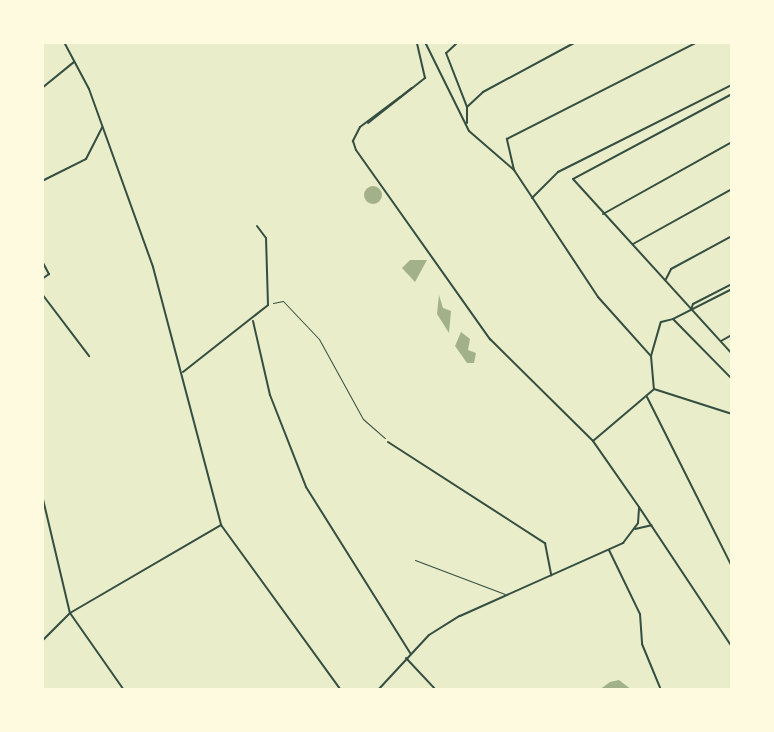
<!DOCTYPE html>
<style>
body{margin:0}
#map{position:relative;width:774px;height:732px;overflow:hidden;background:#e9edc9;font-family:"Fira Sans",sans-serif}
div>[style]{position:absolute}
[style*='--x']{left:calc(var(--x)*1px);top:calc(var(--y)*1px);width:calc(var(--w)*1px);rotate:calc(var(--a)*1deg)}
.water>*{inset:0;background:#a3b18a}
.round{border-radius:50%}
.path>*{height:1px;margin:-0.5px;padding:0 0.5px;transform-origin:0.5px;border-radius:0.5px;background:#344e41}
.service>*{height:1px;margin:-0.5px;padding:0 0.5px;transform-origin:0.5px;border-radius:0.5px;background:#344e41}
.minor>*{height:2px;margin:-1px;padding:0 1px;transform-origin:1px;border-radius:1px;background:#344e41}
.tertiary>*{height:2px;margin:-1px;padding:0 1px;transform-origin:1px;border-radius:1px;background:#344e41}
span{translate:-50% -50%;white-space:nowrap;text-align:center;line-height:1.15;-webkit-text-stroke:5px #fefae0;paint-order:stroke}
.frame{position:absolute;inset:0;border:44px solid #fefae0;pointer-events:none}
</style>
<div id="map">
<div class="water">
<div class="round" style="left:364px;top:186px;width:18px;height:18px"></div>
<div style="clip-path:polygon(410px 260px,427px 260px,415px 282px,402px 268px)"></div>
<div style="clip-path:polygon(439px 295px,443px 308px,451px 311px,449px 333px,437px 314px)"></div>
<div style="clip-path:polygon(461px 332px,470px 339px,468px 350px,476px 353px,474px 363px,467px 363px,455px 346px)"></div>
<div style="clip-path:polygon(619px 680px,632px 690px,599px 690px,610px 682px)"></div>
</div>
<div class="path">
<div style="--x:273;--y:303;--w:10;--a:-11"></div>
<div style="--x:283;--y:301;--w:52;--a:46.5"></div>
<div style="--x:319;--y:339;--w:91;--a:61.2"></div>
<div style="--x:363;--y:419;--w:29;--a:41"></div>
</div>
<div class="service">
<div style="--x:415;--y:560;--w:96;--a:20.7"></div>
</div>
<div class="minor">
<div style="--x:64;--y:42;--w:53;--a:62"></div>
<div style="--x:89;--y:89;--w:189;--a:70.2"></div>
<div style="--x:153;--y:267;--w:267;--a:75.2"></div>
<div style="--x:221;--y:525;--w:204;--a:54"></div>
<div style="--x:425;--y:42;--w:99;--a:63.7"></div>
<div style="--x:469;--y:131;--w:60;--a:40.9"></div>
<div style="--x:514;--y:170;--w:152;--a:56.5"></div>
<div style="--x:598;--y:297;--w:79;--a:48.1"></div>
<div style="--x:651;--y:356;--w:32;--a:85"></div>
<div style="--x:458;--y:42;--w:16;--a:137"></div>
<div style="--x:446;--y:53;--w:58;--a:68.7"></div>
<div style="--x:467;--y:107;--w:16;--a:90"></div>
<div style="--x:42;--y:88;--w:41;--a:-39.1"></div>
<div style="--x:732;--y:94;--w:180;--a:151.9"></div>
<div style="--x:573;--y:179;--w:236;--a:47.7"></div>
<div style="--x:400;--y:97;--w:50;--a:143.1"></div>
<div style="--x:360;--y:127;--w:16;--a:117"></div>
<div style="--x:353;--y:141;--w:9;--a:72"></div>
<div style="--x:356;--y:150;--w:232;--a:54.7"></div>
<div style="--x:490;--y:339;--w:145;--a:44.7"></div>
<div style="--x:399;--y:98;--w:16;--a:-38"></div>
<div style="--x:467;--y:107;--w:22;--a:-43"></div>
<div style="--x:483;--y:92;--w:106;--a:-28.3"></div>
<div style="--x:368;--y:123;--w:73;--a:-38.3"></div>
<div style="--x:425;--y:78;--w:37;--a:-103"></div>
<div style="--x:514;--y:170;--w:32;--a:-103"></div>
<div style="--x:507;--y:139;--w:213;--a:-27"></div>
<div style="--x:42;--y:181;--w:49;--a:-26.6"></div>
<div style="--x:86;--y:159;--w:36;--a:-63"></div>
<div style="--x:532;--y:198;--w:37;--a:-45"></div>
<div style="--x:558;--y:172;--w:195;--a:-26.6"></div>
<div style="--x:603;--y:214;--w:148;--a:-29.2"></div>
<div style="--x:633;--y:244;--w:113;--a:-29.1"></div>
<div style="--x:42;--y:261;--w:15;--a:62"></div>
<div style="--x:49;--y:274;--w:9;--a:144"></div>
<div style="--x:666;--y:279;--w:11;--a:-63"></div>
<div style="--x:671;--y:269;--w:69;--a:-28.4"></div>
<div style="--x:732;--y:289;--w:66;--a:153"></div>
<div style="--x:673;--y:319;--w:84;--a:45.5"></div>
<div style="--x:42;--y:294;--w:78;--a:52.8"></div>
<div style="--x:691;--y:310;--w:6;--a:-72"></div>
<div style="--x:693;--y:304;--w:44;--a:-27.1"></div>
<div style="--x:253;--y:321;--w:76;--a:77.1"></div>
<div style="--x:270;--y:395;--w:99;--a:68.6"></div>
<div style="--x:306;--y:487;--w:196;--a:57.9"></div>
<div style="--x:721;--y:341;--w:13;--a:-29"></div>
<div style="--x:651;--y:356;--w:35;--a:-74"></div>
<div style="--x:661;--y:322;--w:12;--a:-14"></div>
<div style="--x:183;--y:372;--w:108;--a:-38.2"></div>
<div style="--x:268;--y:305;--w:67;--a:-91.7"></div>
<div style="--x:266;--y:238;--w:15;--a:-127"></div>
<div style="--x:647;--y:397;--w:190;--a:63.4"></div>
<div style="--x:388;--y:442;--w:187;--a:32.8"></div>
<div style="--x:545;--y:543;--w:33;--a:79"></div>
<div style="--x:42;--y:495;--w:121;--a:76.7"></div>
<div style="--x:70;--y:613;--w:94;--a:55"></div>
<div style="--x:639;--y:507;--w:168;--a:56.4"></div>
<div style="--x:635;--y:529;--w:17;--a:-13"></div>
<div style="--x:609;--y:550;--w:71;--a:64.2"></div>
<div style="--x:640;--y:614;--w:30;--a:86"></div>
<div style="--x:642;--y:644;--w:50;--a:67.6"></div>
<div style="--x:42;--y:641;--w:40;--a:-45"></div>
<div style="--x:70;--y:613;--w:175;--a:-30.2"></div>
<div style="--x:406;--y:658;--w:44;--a:46.8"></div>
</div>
<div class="tertiary">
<div style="--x:378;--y:690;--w:75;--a:-47.2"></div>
<div style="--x:429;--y:635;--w:36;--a:-32"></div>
<div style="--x:460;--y:616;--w:179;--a:-24.1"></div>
<div style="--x:623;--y:543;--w:25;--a:-53"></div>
<div style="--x:638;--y:523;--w:16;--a:-86"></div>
<div style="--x:639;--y:507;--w:80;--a:-124.9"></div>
<div style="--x:593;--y:441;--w:80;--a:-40.4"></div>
<div style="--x:654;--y:389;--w:82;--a:17.8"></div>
</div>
<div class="frame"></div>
</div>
